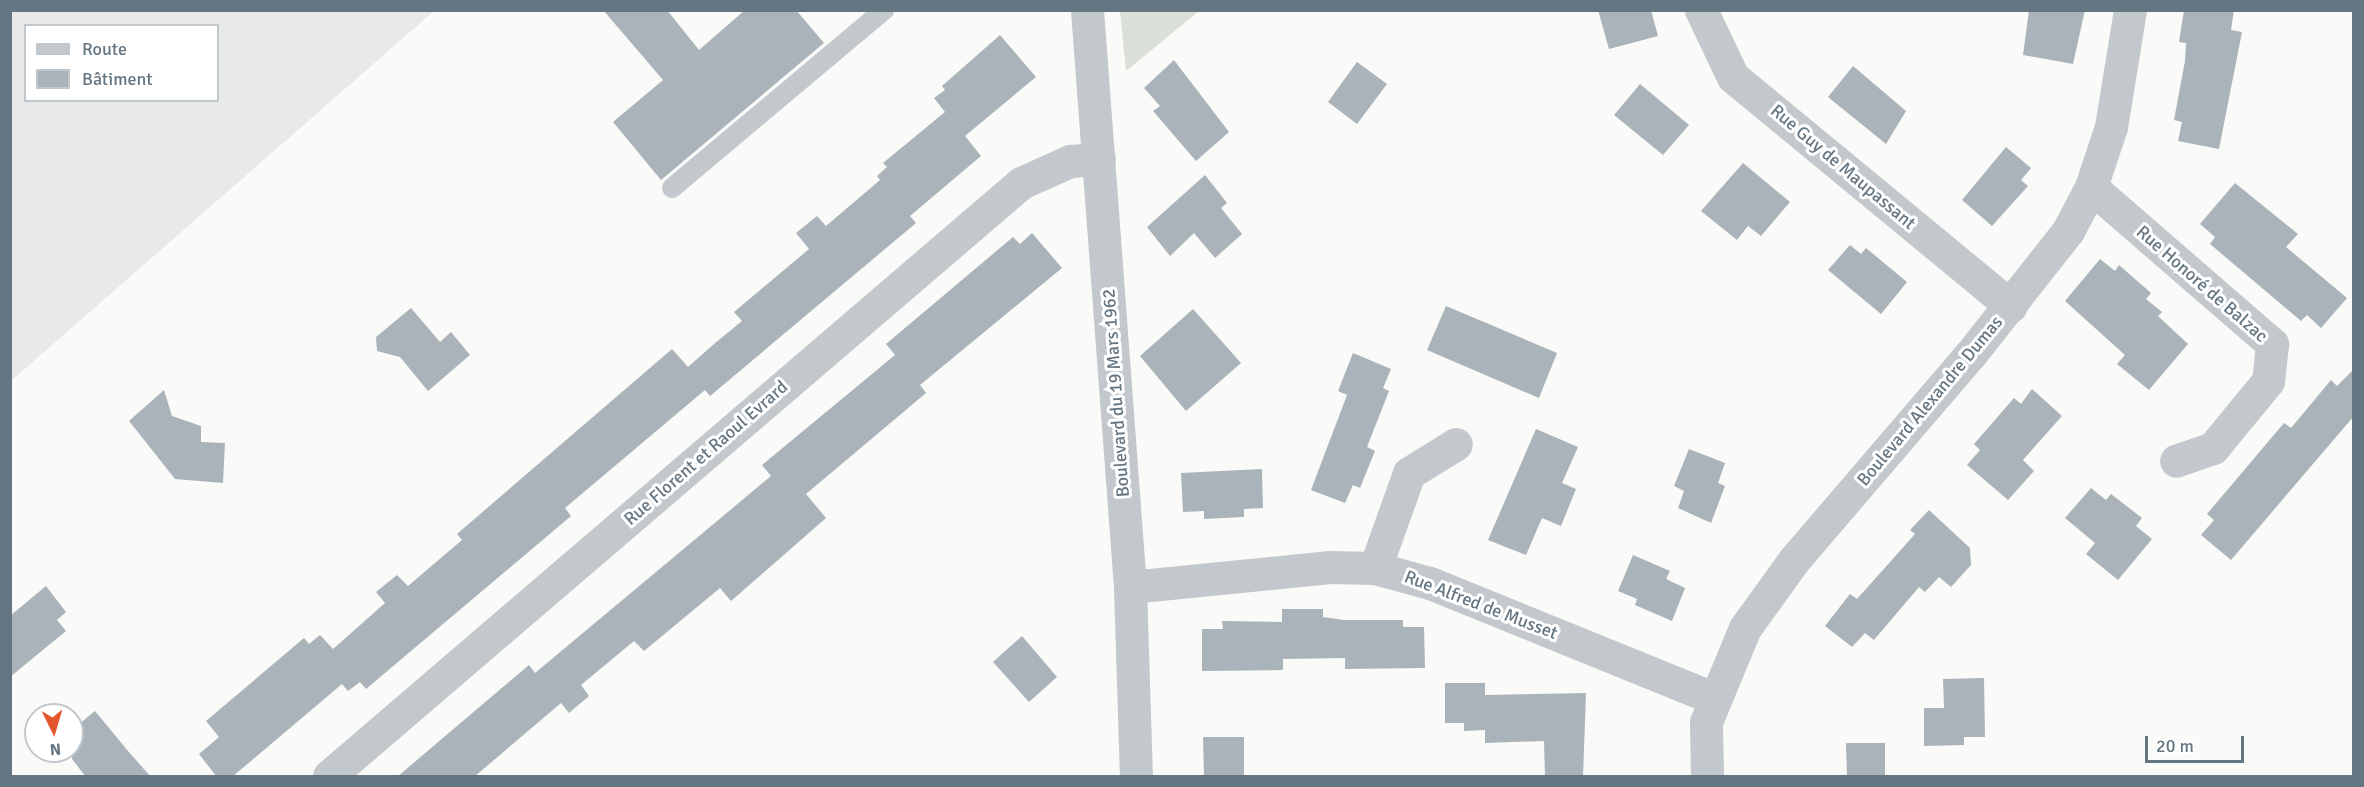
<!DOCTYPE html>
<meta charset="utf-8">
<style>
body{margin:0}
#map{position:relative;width:2364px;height:787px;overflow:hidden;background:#fafaf8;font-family:Signika,sans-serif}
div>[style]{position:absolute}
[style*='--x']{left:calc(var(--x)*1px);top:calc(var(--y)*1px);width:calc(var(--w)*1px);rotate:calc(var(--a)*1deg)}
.built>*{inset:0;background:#e8e9e9}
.green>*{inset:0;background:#dadfd7}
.building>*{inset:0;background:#aab3b9}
.lane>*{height:20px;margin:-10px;padding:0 10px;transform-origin:10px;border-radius:10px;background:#c3c8cc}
.street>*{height:33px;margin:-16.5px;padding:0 16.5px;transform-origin:16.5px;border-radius:16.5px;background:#c3c8cc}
span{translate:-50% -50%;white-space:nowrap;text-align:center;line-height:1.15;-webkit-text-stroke:6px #fff;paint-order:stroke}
.street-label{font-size:18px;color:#657683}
.frame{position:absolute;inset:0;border:12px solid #657683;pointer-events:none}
.legend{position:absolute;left:24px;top:24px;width:195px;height:78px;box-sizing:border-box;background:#fff;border:2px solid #c1c8cd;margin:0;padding:8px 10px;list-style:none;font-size:18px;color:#657683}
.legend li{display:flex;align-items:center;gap:12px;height:30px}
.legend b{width:30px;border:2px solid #c1c8cd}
.north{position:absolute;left:24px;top:703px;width:60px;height:60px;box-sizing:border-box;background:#fff;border:2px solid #c1c8cd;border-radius:50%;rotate:175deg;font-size:16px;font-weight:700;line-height:24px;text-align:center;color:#657683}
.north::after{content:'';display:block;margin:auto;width:21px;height:27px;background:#e4572e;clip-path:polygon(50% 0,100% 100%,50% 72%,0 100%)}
.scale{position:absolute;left:2145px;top:736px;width:99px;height:27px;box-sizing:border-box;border:3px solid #657683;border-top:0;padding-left:8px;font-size:18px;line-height:21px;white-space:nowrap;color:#657683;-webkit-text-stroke:4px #fff;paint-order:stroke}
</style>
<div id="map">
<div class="built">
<div style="clip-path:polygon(evenodd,11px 10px,434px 10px,434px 11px,11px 381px,11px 10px,26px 26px,218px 26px,218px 100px,26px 100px,26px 26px)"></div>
</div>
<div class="green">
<div style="clip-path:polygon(1120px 11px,1120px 10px,1199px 11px,1126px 71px)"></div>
</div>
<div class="building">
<div style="clip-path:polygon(603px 10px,667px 10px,699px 50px,745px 10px,796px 10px,824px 43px,661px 180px,613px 122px,663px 80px)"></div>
<div style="clip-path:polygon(1598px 10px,1651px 10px,1658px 36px,1609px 49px)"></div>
<div style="clip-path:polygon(2029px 10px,2085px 10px,2073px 64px,2023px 55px)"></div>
<div style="clip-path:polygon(2184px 10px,2234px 10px,2231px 30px,2242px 32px,2219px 149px,2178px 141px,2182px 122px,2174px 120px,2185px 61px,2186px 43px,2179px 42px)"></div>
<div style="clip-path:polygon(1000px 35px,1036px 77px,965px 136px,981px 156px,910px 216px,916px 223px,710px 396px,705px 390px,565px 508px,571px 516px,366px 689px,360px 682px,348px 691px,342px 684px,232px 777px,217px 777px,199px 754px,219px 737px,206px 721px,304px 638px,309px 644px,320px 635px,333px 649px,385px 603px,376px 592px,397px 575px,408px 586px,462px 540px,457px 534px,672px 349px,688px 367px,714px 344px,742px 321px,734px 312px,809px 249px,796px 233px,817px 216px,826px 226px,880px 180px,877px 176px,887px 167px,883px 163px,945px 112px,934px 98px,945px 90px,942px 86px)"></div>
<div style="clip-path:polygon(1174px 60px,1229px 132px,1196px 161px,1153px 111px,1160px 106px,1144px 88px)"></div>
<div style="clip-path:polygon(1357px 62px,1387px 84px,1357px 124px,1328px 102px)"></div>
<div style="clip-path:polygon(1853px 66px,1906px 111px,1886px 144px,1828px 97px)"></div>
<div style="clip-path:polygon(1640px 84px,1689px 125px,1663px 155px,1614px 115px)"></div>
<div style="clip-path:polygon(2006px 147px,2031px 168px,2021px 180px,2028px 186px,1992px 226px,1962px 200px)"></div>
<div style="clip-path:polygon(1743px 163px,1790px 202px,1761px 236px,1748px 226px,1737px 240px,1701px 211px)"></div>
<div style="clip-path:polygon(1205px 175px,1227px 203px,1221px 208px,1242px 234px,1215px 258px,1194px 233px,1170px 256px,1147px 227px)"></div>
<div style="clip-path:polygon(2235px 183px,2298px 234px,2286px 247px,2347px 298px,2321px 328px,2307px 315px,2301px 321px,2210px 244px,2215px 237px,2200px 224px)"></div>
<div style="clip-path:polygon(1032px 233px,1062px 268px,920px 385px,926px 393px,806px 494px,826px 518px,731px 601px,720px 588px,644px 651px,634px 641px,581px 685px,589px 696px,569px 713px,561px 703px,474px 777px,397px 777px,529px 665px,535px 673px,771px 476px,762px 465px,895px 355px,886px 344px,1013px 237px,1020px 244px)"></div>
<div style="clip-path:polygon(1850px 245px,1861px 254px,1866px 248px,1907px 282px,1881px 314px,1828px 270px)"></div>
<div style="clip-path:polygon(2100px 259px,2115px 271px,2119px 265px,2151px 293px,2146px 299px,2162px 312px,2158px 316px,2188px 344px,2149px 390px,2117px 364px,2125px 355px,2065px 301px)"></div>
<div style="clip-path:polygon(1446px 306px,1557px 353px,1539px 398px,1427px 350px)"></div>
<div style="clip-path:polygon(411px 308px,440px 342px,451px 332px,470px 355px,428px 391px,400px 357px,377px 351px,376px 337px)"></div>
<div style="clip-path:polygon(1193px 309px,1241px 363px,1186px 411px,1140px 356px)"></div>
<div style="clip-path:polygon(1353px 353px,1391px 369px,1383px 388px,1389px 391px,1367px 447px,1375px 451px,1360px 488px,1353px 485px,1345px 503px,1311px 490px,1347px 395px,1338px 391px)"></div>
<div style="clip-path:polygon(2354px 369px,2354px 416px,2231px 560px,2201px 535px,2214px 520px,2207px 514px,2284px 423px,2291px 428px,2331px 380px,2337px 386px)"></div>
<div style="clip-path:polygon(2032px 389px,2062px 416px,2023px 460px,2034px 471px,2008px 500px,1967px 465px,1980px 450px,1974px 444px,2014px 398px,2021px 404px)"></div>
<div style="clip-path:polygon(164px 390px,172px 416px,201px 426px,201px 442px,225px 443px,223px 483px,175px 479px,129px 421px)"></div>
<div style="clip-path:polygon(1536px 429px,1578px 447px,1562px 483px,1576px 489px,1561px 526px,1542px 518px,1526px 555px,1488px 540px)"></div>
<div style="clip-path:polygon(1689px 449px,1725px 463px,1718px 483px,1725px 486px,1711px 523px,1678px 508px,1684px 491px,1674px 486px)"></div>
<div style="clip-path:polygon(1262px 469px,1263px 508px,1244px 509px,1244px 517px,1204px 519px,1204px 511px,1183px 512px,1181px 473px)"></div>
<div style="clip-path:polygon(2091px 488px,2106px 500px,2111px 494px,2142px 518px,2136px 526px,2152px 539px,2118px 580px,2086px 554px,2095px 543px,2065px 518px)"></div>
<div style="clip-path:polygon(1929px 510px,1970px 548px,1971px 565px,1951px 587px,1939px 577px,1925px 592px,1919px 587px,1874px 640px,1865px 633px,1852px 647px,1825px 626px,1850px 594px,1857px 599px,1915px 534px,1910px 530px)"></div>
<div style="clip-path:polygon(1633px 555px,1670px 571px,1666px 579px,1685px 588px,1672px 621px,1635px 605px,1637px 599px,1618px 591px)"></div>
<div style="clip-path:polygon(46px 586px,66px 612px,57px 620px,66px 631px,10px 677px,10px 616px)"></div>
<div style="clip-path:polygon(1282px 609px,1323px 609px,1323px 617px,1344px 620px,1403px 620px,1403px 627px,1424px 627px,1425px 668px,1345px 669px,1345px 658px,1283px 659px,1283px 670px,1202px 671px,1202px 629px,1223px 629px,1222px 621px,1282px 622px)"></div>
<div style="clip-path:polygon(1022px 636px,1057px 677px,1029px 702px,993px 662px)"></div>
<div style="clip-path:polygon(1984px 678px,1985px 737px,1964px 737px,1964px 745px,1924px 746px,1924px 708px,1944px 708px,1943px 679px)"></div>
<div style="clip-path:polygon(1445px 683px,1485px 683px,1485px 695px,1586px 693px,1583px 777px,1545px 777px,1544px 741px,1485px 743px,1485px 730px,1464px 731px,1464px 723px,1445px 723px)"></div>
<div style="clip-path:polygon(95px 711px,128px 751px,151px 777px,86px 777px,72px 759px,72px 730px)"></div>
<div style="clip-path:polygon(1203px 737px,1244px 737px,1244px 777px,1204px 777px)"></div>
<div style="clip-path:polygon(1846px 743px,1885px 743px,1885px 777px,1847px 777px)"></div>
</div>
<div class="lane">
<div style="--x:672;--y:188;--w:277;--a:-40"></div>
</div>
<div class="street">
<div style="--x:1087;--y:10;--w:579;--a:85.74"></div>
<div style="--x:1130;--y:587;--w:189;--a:88.2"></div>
<div style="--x:1701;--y:10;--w:74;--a:64.5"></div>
<div style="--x:1733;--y:77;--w:360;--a:39.5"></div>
<div style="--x:2091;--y:187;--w:240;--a:40.9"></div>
<div style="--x:2272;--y:344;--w:37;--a:96"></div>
<div style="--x:2268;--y:381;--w:87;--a:129.4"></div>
<div style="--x:2213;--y:448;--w:39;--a:161"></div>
<div style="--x:1375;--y:568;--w:101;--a:-70.3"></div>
<div style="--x:1409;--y:473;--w:55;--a:-31.7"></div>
<div style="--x:1130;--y:587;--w:201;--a:-5.7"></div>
<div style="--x:1330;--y:567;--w:45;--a:1.3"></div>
<div style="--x:1375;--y:568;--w:57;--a:15.3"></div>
<div style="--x:1430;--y:583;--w:305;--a:22.1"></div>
<div style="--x:329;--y:776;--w:911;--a:-40.59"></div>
<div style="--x:1021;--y:183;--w:54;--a:-24.2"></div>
<div style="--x:1070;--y:161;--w:29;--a:-4"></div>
<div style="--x:1707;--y:776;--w:54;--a:-91.1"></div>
<div style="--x:1706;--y:722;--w:102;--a:-67.5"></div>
<div style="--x:1745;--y:628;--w:84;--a:-54.2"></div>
<div style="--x:1794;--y:560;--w:270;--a:-49.4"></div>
<div style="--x:1970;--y:355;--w:158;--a:-51.7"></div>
<div style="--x:2068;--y:231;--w:50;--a:-62.4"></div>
<div style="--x:2091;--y:187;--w:63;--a:-71.6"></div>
<div style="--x:2111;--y:127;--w:119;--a:-80.8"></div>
</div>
<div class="street-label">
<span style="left:1843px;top:167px;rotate:40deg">Rue Guy de Maupassant</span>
<span style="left:2202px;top:284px;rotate:41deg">Rue Honoré de Balzac</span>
<span style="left:1116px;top:393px;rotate:-94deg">Boulevard du 19 Mars 1962</span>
<span style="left:1930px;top:401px;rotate:-50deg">Boulevard Alexandre Dumas</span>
<span style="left:706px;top:453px;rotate:-41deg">Rue Florent et Raoul Evrard</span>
<span style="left:1481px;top:605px;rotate:21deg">Rue Alfred de Musset</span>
</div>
<div class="frame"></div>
<ul class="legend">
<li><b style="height:8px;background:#c3c8cc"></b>Route</li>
<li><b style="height:16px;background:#aab3b9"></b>Bâtiment</li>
</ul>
<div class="north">N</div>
<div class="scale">20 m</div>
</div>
